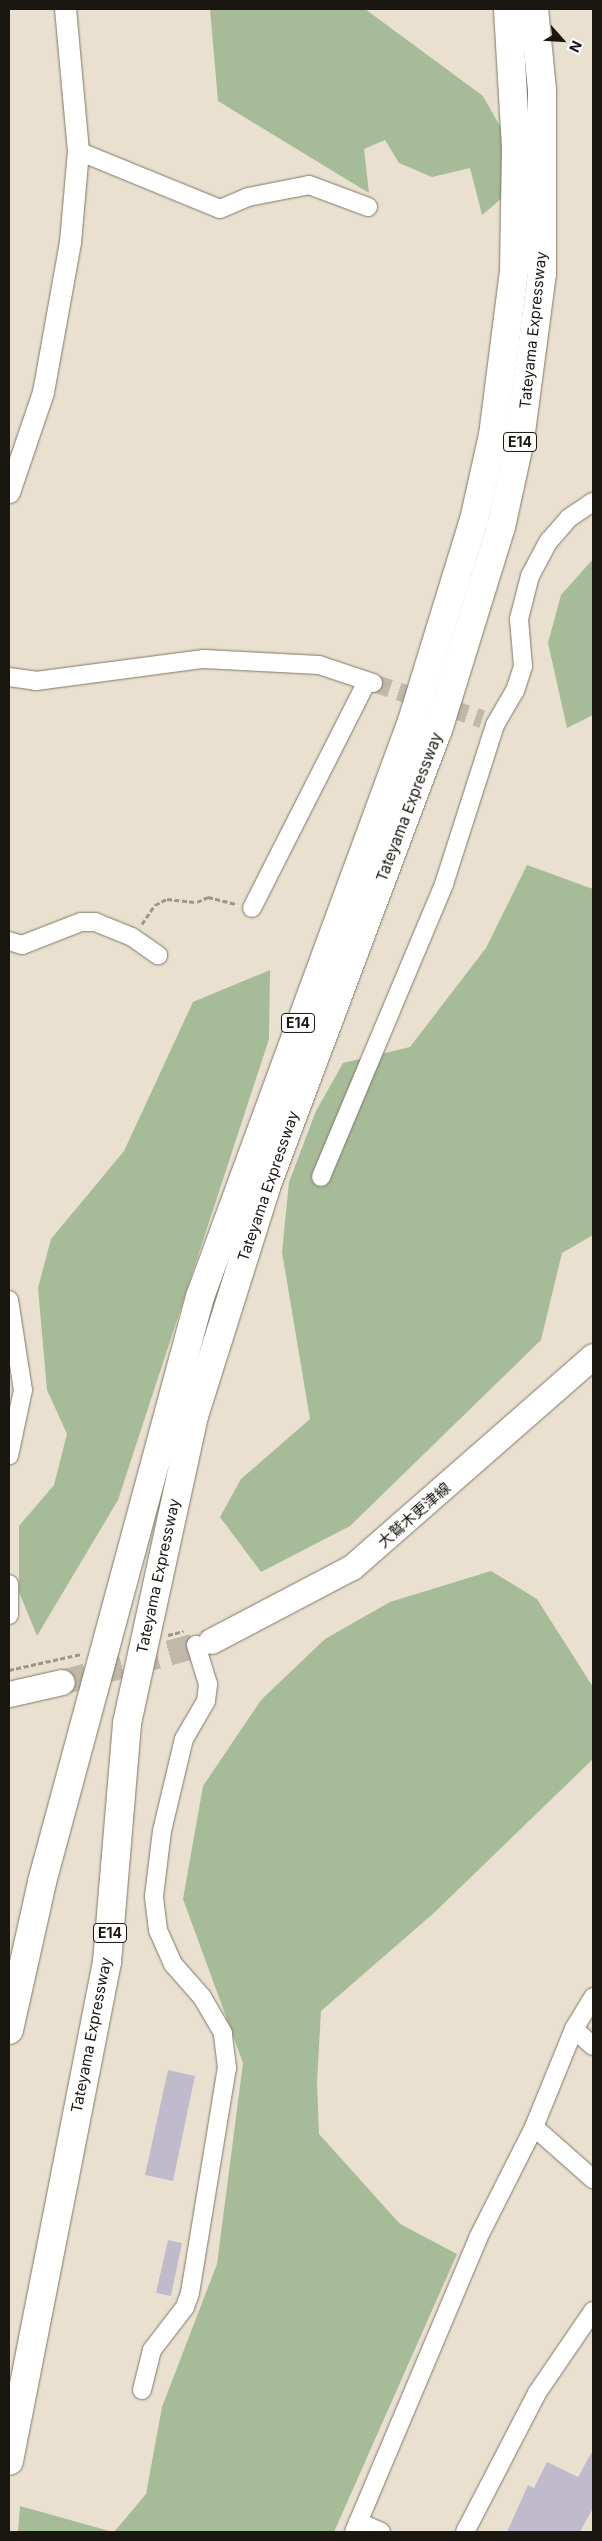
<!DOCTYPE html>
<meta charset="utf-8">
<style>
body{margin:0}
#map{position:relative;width:602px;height:2541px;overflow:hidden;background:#eae0cf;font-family:Inter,"Noto Sans JP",sans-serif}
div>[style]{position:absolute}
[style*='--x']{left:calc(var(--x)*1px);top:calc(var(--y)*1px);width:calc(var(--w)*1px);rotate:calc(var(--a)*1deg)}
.forest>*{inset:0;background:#a6bb97}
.building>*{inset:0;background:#c0bbcc}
.minor-tunnel>*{height:18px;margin-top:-9px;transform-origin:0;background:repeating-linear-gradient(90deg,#c0b8a9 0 18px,transparent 0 27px)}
.secondary-tunnel>*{height:25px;margin-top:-12.5px;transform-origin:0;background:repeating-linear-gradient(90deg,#c0b8a9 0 25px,transparent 0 37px)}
.path>*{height:3px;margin-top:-1.5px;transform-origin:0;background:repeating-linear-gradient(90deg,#9e9689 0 5px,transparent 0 7.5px)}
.roads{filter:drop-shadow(0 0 1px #807768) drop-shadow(0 0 1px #807768)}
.minor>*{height:18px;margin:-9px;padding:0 9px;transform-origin:9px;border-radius:9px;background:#fff}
.tertiary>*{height:21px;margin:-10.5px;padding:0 10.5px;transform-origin:10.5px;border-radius:10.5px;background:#fff}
.secondary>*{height:25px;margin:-12.5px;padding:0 12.5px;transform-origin:12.5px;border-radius:12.5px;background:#fff}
.motorway>*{height:28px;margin:-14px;padding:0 14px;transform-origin:14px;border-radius:14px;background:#fff}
span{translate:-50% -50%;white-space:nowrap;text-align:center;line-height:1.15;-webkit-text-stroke:4px #fff;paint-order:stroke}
.shield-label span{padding:1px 4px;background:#fff;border:1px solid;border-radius:4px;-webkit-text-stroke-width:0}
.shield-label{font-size:14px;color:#1a1610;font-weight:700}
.street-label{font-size:15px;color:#1a1610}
.frame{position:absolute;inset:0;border:10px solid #1a1610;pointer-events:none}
.north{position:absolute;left:537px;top:15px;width:50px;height:50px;-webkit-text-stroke:4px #fff;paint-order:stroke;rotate:116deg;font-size:14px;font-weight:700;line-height:20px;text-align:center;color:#1a1610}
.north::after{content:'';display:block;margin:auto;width:18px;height:22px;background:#1a1610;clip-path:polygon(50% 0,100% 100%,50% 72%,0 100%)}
</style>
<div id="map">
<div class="forest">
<div style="clip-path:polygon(210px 9px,365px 9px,483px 96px,505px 135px,508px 193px,482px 215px,470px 168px,432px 177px,399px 163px,385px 140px,364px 149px,369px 193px,218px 101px)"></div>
<div style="clip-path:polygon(593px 559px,593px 715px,567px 728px,548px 643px,561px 595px)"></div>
<div style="clip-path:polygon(527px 865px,593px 889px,593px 1235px,562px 1253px,541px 1340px,350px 1526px,261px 1572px,220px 1517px,241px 1479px,310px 1419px,282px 1252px,289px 1182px,316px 1111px,343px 1063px,410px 1047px,486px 948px)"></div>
<div style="clip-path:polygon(270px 970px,269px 1039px,118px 1500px,37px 1636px,19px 1592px,19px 1526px,54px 1485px,67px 1434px,47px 1390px,38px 1288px,51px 1239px,124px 1151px,193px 1002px)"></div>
<div style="clip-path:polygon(491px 1571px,537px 1599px,593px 1687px,593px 1759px,435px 1912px,321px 2011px,317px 2082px,319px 2134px,400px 2224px,457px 2254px,334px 2532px,114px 2532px,146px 2494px,162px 2407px,217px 2264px,243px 2063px,183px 1899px,203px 1786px,261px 1700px,325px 1639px,390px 1602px)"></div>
<div style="clip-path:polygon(20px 2506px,113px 2532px,18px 2532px)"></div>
</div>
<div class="building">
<div style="clip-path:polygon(168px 2070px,195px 2076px,173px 2181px,145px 2175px)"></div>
<div style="clip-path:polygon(168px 2240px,182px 2243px,171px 2296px,156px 2293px)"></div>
<div style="clip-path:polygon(593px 2450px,593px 2508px,580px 2532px,507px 2532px,528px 2485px,534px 2488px,547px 2462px,578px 2477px)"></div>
</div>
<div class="minor-tunnel">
<div style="--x:373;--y:683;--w:115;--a:18.3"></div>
</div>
<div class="secondary-tunnel">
<div style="--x:62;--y:1682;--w:155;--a:-15.4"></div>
</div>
<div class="path">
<div style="--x:142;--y:924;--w:23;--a:-56"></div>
<div style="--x:155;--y:905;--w:13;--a:-27"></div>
<div style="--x:167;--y:899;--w:30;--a:6"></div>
<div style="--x:197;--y:902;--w:12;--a:-24"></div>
<div style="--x:208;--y:897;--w:30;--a:14"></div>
<div style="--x:168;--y:1635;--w:16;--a:-14"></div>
<div style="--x:9;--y:1670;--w:74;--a:-12.5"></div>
</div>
<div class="roads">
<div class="minor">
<div style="--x:78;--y:151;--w:153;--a:22.2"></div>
<div style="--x:220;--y:209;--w:30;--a:-23"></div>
<div style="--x:248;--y:197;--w:62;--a:-11.1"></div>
<div style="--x:309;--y:185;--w:63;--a:20.4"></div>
<div style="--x:9;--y:677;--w:27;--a:8"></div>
<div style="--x:36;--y:681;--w:169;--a:-7.5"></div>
<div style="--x:204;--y:659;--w:115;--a:3"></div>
<div style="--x:319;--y:665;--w:57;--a:18.4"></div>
<div style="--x:252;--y:908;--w:254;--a:-63.1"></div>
<div style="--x:9;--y:941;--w:14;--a:17"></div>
<div style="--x:22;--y:945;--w:63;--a:-21.3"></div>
<div style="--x:81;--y:922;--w:14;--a:0"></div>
<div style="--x:95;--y:922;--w:40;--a:22"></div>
<div style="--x:132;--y:937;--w:32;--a:35"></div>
<div style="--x:321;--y:1177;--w:318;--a:-67.2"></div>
<div style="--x:444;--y:884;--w:167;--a:-72.2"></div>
<div style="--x:495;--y:725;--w:39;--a:-60"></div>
<div style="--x:515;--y:691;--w:26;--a:-72"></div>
<div style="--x:523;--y:666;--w:47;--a:-94.9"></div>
<div style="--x:519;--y:619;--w:44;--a:-75.7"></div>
<div style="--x:530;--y:576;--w:40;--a:-62"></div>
<div style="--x:549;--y:541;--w:30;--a:-49"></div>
<div style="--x:569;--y:518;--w:29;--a:-34"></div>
<div style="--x:9;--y:1300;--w:91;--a:81.2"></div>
<div style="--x:23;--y:1390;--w:67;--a:102"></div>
<div style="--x:9;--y:1584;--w:31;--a:90"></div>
<div style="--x:574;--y:2029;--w:25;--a:42"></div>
<div style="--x:534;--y:2127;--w:79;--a:41.4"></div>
<div style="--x:142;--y:2390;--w:41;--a:-76"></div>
<div style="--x:152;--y:2350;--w:54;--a:-52.5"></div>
<div style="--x:185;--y:2307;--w:15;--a:-70"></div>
<div style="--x:190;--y:2293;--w:228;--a:-80.7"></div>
<div style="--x:227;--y:2068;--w:35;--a:-97"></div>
<div style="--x:223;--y:2033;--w:42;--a:-120.3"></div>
<div style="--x:202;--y:1997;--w:44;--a:-131.3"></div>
<div style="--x:173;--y:1964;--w:37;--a:-114"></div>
<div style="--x:158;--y:1930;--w:34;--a:-97"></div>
<div style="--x:154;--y:1896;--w:65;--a:-83"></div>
<div style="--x:162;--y:1831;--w:95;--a:-76.6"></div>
<div style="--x:184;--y:1739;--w:44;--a:-59.9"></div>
<div style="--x:206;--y:1701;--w:17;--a:-83"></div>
<div style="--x:208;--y:1684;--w:41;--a:-107.1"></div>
<div style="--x:358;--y:2522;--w:25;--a:23"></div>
<div style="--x:354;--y:2532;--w:319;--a:-67.1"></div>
<div style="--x:478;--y:2238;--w:124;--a:-63.2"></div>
<div style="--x:534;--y:2127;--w:106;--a:-67.8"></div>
<div style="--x:574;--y:2029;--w:37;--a:-59"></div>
<div style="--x:465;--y:2532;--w:157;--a:-62.6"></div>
<div style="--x:537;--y:2393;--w:99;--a:-55.7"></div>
</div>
<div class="tertiary">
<div style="--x:9;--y:492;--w:106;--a:-71.2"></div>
<div style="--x:43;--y:392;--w:152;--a:-79.8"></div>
<div style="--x:70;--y:242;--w:91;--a:-85"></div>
<div style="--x:78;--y:151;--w:143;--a:-95.2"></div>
</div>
<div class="secondary">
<div style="--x:211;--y:1641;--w:159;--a:-27.7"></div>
<div style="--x:352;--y:1567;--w:320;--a:-41.2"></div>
<div style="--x:9;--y:1694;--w:54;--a:-12.8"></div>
</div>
<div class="motorway">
<div style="--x:9;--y:2030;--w:152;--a:-77.4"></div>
<div style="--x:42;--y:1882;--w:606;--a:-74.89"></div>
<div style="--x:200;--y:1297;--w:614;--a:-69.79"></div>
<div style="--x:412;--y:721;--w:210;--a:-72.9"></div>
<div style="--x:474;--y:520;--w:87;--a:-77.4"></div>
<div style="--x:493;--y:435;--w:164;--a:-82.7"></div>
<div style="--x:514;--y:272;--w:124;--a:-89.1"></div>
<div style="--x:516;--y:148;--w:139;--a:-93.3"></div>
<div style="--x:9;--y:2461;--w:509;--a:-78.89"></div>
<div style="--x:107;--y:1962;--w:240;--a:-85.2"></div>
<div style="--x:127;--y:1723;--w:314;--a:-77.7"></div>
<div style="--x:194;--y:1416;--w:240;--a:-72.5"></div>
<div style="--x:266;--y:1187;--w:488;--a:-69.4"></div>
<div style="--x:438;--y:730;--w:213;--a:-72.8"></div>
<div style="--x:501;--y:527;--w:89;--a:-77.7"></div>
<div style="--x:520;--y:440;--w:167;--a:-82.5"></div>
<div style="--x:542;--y:274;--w:184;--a:-90"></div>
<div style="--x:542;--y:90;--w:81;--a:-95.6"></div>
</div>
</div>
<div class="shield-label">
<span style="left:520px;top:442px">E14</span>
<span style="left:298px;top:1023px">E14</span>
<span style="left:110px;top:1933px">E14</span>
</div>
<div class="street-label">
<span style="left:533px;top:330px;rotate:-84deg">Tateyama Expressway</span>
<span style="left:409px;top:807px;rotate:-69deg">Tateyama Expressway</span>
<span style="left:268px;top:1186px;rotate:-71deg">Tateyama Expressway</span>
<span style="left:414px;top:1515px;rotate:-41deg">大鷲木更津線</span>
<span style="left:158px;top:1576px;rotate:-78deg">Tateyama Expressway</span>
<span style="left:91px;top:2035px;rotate:-79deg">Tateyama Expressway</span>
</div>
<div class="frame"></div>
<div class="north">N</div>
</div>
